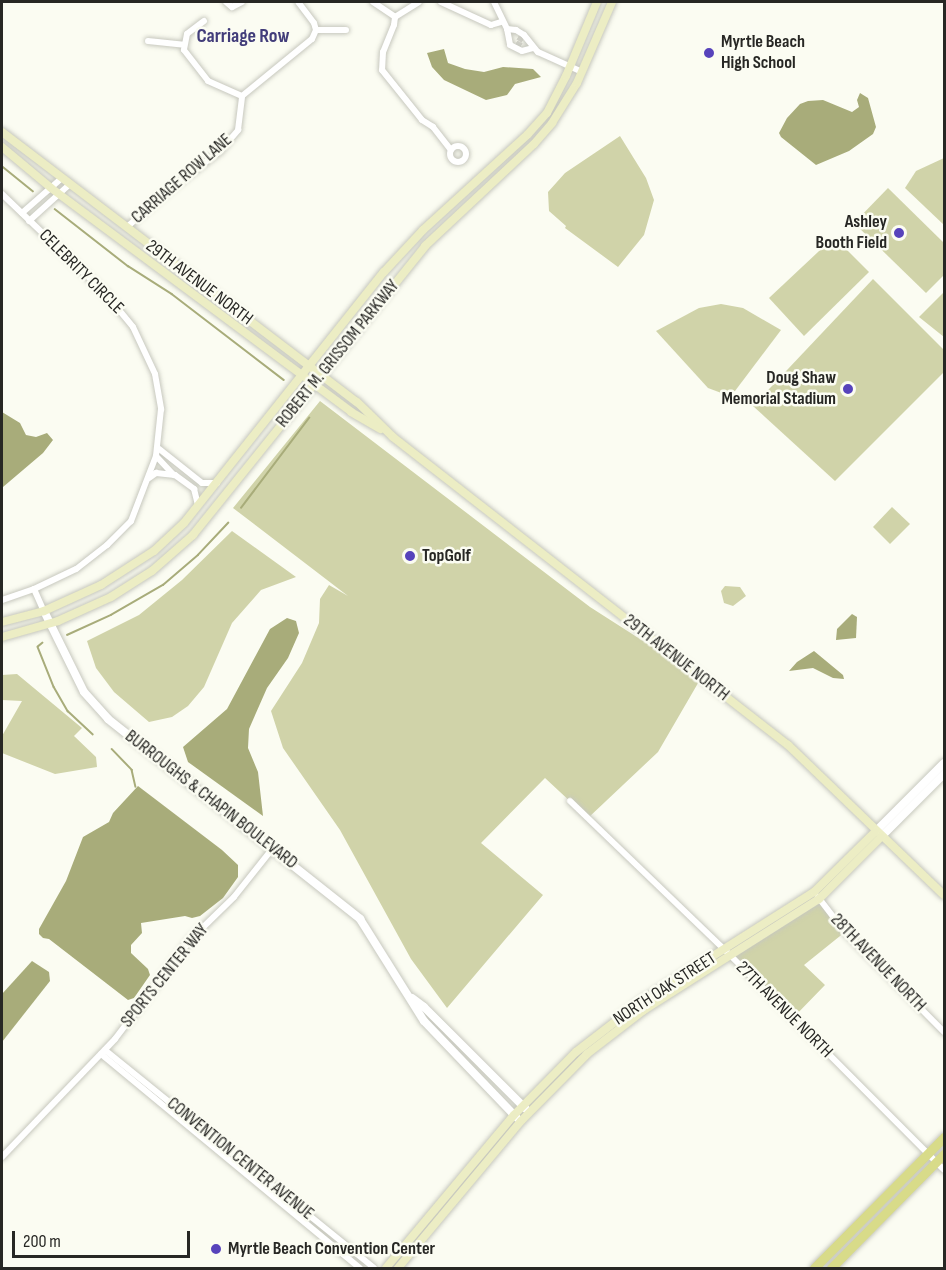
<!DOCTYPE html>
<style>
body{margin:0}
#map{position:relative;width:946px;height:1270px;overflow:hidden;background:#fbfcf2;font-family:"Sofia Sans Condensed",sans-serif}
div>[style]{position:absolute}
[style*='--x']{left:calc(var(--x)*1px);top:calc(var(--y)*1px);width:calc(var(--w)*1px);rotate:calc(var(--a)*1deg)}
.green>*{inset:0;background:#d0d3a9}
.water>*{inset:0;background:#a8ac7a}
.stream>*{height:1.5px;margin:-0.75px;padding:0 0.75px;transform-origin:0.75px;border-radius:0.75px;background:#a8ac7a}
.minor-tunnel>*{height:6px;margin-top:-3px;transform-origin:0;background:repeating-linear-gradient(90deg,#d1d1c9 0 6px,transparent 0 9px)}
.roads{filter:drop-shadow(0 0 2px #c7c8be) drop-shadow(0 0 2px #c7c8be)}
.minor>*{height:6px;margin:-3px;padding:0 3px;transform-origin:3px;border-radius:3px;background:#fff}
.minor>.ring{margin:-3px;padding:0;box-sizing:content-box;background:none;border:6px solid #fff;border-radius:50%}
.tertiary>*{height:8px;margin:-4px;padding:0 4px;transform-origin:4px;border-radius:4px;background:#fff}
.secondary>*{height:8px;margin:-4px;padding:0 4px;transform-origin:4px;border-radius:4px;background:#ecedc4}
.primary>*{height:9px;margin:-4.5px;padding:0 4.5px;transform-origin:4.5px;border-radius:4.5px;background:#d8db89}
.dots>*{width:16px;height:16px;translate:-50% -50%;box-sizing:border-box;border:3px solid #fbfcf2;border-radius:50%}
span{translate:-50% -50%;white-space:nowrap;text-align:center;line-height:1.15;-webkit-text-stroke:5px #fbfcf2;paint-order:stroke}
.poi-label{font-size:18px;color:#272724;font-weight:700}
.left{translate:0 -50%;text-align:left}
.right{translate:-100% -50%;text-align:right}
.street-label{font-size:18px;color:#272724}
.neighbourhood-label{font-size:20px;color:#423d7a;font-weight:700}
.frame{position:absolute;inset:0;border:3px solid #272724;pointer-events:none}
.scale{position:absolute;left:12px;top:1231px;width:178px;height:27px;box-sizing:border-box;border:3px solid #272724;border-top:0;padding-left:8px;font-size:18px;line-height:21px;white-space:nowrap;color:#272724;-webkit-text-stroke:4px #fbfcf2;paint-order:stroke}
</style>
<div id="map">
<div class="green">
<div style="clip-path:polygon(620px 136px,646px 178px,654px 200px,644px 235px,618px 267px,565px 228px,566px 226px,549px 211px,548px 192px,565px 173px)"></div>
<div style="clip-path:polygon(944px 158px,944px 225px,905px 188px,916px 171px)"></div>
<div style="clip-path:polygon(888px 188px,944px 243px,944px 275px,926px 293px,854px 223px)"></div>
<div style="clip-path:polygon(834px 237px,869px 272px,804px 336px,769px 298px)"></div>
<div style="clip-path:polygon(873px 279px,944px 350px,944px 372px,835px 481px,753px 406px)"></div>
<div style="clip-path:polygon(944px 292px,944px 337px,919px 317px)"></div>
<div style="clip-path:polygon(721px 304px,743px 308px,781px 330px,735px 391px,724px 394px,708px 388px,656px 331px,699px 308px)"></div>
<div style="clip-path:polygon(320px 401px,590px 607px,701px 678px,658px 752px,588px 818px,545px 778px,481px 843px,543px 895px,447px 1008px,411px 959px,340px 830px,283px 748px,271px 711px,302px 663px,319px 623px,320px 599px,329px 585px,348px 596px,233px 508px)"></div>
<div style="clip-path:polygon(892px 507px,910px 524px,890px 544px,873px 527px)"></div>
<div style="clip-path:polygon(232px 531px,296px 577px,261px 590px,232px 623px,204px 687px,188px 706px,172px 717px,149px 722px,114px 692px,96px 668px,87px 641px,139px 615px,182px 580px)"></div>
<div style="clip-path:polygon(725px 586px,740px 587px,746px 596px,733px 606px,724px 603px,721px 591px)"></div>
<div style="clip-path:polygon(17px 674px,82px 728px,74px 736px,96px 757px,97px 767px,55px 774px,2px 753px,2px 736px,22px 701px,2px 700px,2px 675px)"></div>
<div style="clip-path:polygon(819px 899px,845px 932px,804px 965px,825px 985px,792px 1019px,731px 956px)"></div>
</div>
<div class="water">
<div style="clip-path:polygon(444px 49px,448px 63px,465px 69px,484px 72px,503px 67px,533px 69px,541px 77px,515px 84px,507px 95px,486px 100px,444px 80px,432px 67px,427px 53px)"></div>
<div style="clip-path:polygon(860px 93px,868px 98px,876px 127px,873px 134px,849px 151px,816px 165px,781px 137px,779px 133px,787px 118px,800px 104px,808px 101px,823px 100px,852px 112px,859px 107px,857px 100px)"></div>
<div style="clip-path:polygon(2px 412px,20px 423px,26px 435px,36px 437px,47px 433px,53px 440px,43px 453px,3px 487px)"></div>
<div style="clip-path:polygon(852px 614px,857px 617px,856px 638px,836px 640px,837px 629px)"></div>
<div style="clip-path:polygon(287px 618px,296px 621px,299px 633px,288px 658px,267px 688px,249px 729px,248px 748px,258px 772px,263px 816px,188px 762px,183px 747px,227px 709px,270px 629px)"></div>
<div style="clip-path:polygon(814px 651px,843px 675px,844px 679px,833px 678px,813px 668px,789px 671px,797px 662px)"></div>
<div style="clip-path:polygon(138px 786px,222px 850px,238px 865px,238px 877px,223px 898px,200px 916px,192px 918px,185px 916px,141px 923px,142px 933px,131px 945px,131px 953px,148px 969px,150px 975px,134px 998px,128px 1000px,49px 939px,43px 938px,39px 934px,39px 929px,66px 881px,83px 837px,109px 822px,113px 813px)"></div>
<div style="clip-path:polygon(32px 961px,49px 972px,50px 981px,2px 1042px,2px 994px)"></div>
</div>
<div class="stream">
<div style="--x:2;--y:166;--w:40;--a:39"></div>
<div style="--x:55;--y:209;--w:93;--a:38"></div>
<div style="--x:128;--y:266;--w:52;--a:32.5"></div>
<div style="--x:172;--y:294;--w:141;--a:37.5"></div>
<div style="--x:241;--y:508;--w:113;--a:-52.9"></div>
<div style="--x:67;--y:635;--w:48;--a:-24.4"></div>
<div style="--x:111;--y:615;--w:60;--a:-30"></div>
<div style="--x:163;--y:585;--w:46;--a:-40.6"></div>
<div style="--x:198;--y:555;--w:44;--a:-46.8"></div>
<div style="--x:43;--y:643;--w:6;--a:141"></div>
<div style="--x:38;--y:647;--w:43;--a:68.2"></div>
<div style="--x:54;--y:687;--w:28;--a:60"></div>
<div style="--x:68;--y:711;--w:34;--a:43"></div>
<div style="--x:112;--y:749;--w:29;--a:46"></div>
<div style="--x:132;--y:770;--w:17;--a:77"></div>
</div>
<div class="minor-tunnel">
<div style="--x:518;--y:37;--w:6;--a:31"></div>
<div style="--x:516;--y:43;--w:6;--a:31"></div>
</div>
<div class="roads">
<div class="minor">
<div style="--x:226;--y:2;--w:8;--a:40"></div>
<div style="--x:232;--y:7;--w:11;--a:-27"></div>
<div style="--x:373;--y:2;--w:27;--a:34"></div>
<div style="--x:395;--y:17;--w:28;--a:-32"></div>
<div style="--x:441;--y:2;--w:55;--a:24.7"></div>
<div style="--x:491;--y:25;--w:10;--a:-17"></div>
<div style="--x:494;--y:2;--w:30;--a:64"></div>
<div style="--x:507;--y:29;--w:16;--a:79"></div>
<div style="--x:510;--y:45;--w:13;--a:27"></div>
<div style="--x:522;--y:51;--w:11;--a:-15"></div>
<div style="--x:395;--y:17;--w:8;--a:97"></div>
<div style="--x:394;--y:25;--w:29;--a:112"></div>
<div style="--x:383;--y:52;--w:18;--a:93"></div>
<div style="--x:382;--y:70;--w:64;--a:51.3"></div>
<div style="--x:422;--y:120;--w:13;--a:32"></div>
<div style="--x:433;--y:127;--w:29;--a:52"></div>
<div style="--x:204;--y:21;--w:21;--a:143"></div>
<div style="--x:187;--y:34;--w:16;--a:101"></div>
<div style="--x:184;--y:50;--w:39;--a:52"></div>
<div style="--x:208;--y:81;--w:37;--a:24"></div>
<div style="--x:507;--y:29;--w:9;--a:6"></div>
<div style="--x:516;--y:30;--w:9;--a:32"></div>
<div style="--x:524;--y:35;--w:22;--a:51"></div>
<div style="--x:538;--y:52;--w:48;--a:24.4"></div>
<div style="--x:316;--y:30;--w:30;--a:0"></div>
<div style="--x:148;--y:41;--w:36;--a:6"></div>
<div class="ring" style="left:450px;top:146px;width:10px;height:10px"></div>
<div style="--x:2;--y:194;--w:143;--a:43.9"></div>
<div style="--x:105;--y:293;--w:44;--a:50.5"></div>
<div style="--x:133;--y:327;--w:52;--a:64.9"></div>
<div style="--x:155;--y:374;--w:36;--a:80"></div>
<div style="--x:161;--y:409;--w:47;--a:96.1"></div>
<div style="--x:156;--y:456;--w:70;--a:111"></div>
<div style="--x:131;--y:521;--w:34;--a:135"></div>
<div style="--x:107;--y:545;--w:39;--a:142"></div>
<div style="--x:76;--y:569;--w:47;--a:154.5"></div>
<div style="--x:34;--y:589;--w:34;--a:161"></div>
<div style="--x:22;--y:213;--w:53;--a:-41.2"></div>
<div style="--x:29;--y:221;--w:55;--a:-42.1"></div>
<div style="--x:127;--y:227;--w:56;--a:-41.4"></div>
<div style="--x:169;--y:190;--w:64;--a:-37.4"></div>
<div style="--x:220;--y:151;--w:28;--a:-49"></div>
<div style="--x:238;--y:130;--w:34;--a:-83"></div>
<div style="--x:242;--y:96;--w:90;--a:-39.2"></div>
<div style="--x:312;--y:39;--w:10;--a:-66"></div>
<div style="--x:316;--y:30;--w:7;--a:-106"></div>
<div style="--x:314;--y:23;--w:26;--a:-127"></div>
<div style="--x:158;--y:448;--w:56;--a:38.5"></div>
<div style="--x:202;--y:483;--w:15;--a:0"></div>
<div style="--x:156;--y:456;--w:26;--a:47"></div>
<div style="--x:149;--y:478;--w:9;--a:-36"></div>
<div style="--x:156;--y:473;--w:19;--a:6"></div>
<div style="--x:175;--y:475;--w:24;--a:36"></div>
<div style="--x:194;--y:489;--w:16;--a:76"></div>
<div style="--x:34;--y:589;--w:24;--a:66"></div>
<div style="--x:570;--y:801;--w:215;--a:43.9"></div>
<div style="--x:725;--y:950;--w:310;--a:45.1"></div>
<div style="--x:818;--y:897;--w:44;--a:52.4"></div>
<div style="--x:845;--y:932;--w:141;--a:45.3"></div>
<div style="--x:105;--y:1050;--w:346;--a:39"></div>
<div style="--x:101;--y:1054;--w:336;--a:39.6"></div>
<div style="--x:2;--y:1157;--w:163;--a:-46.2"></div>
<div style="--x:115;--y:1039;--w:126;--a:-52.8"></div>
<div style="--x:191;--y:939;--w:60;--a:-44.3"></div>
<div style="--x:234;--y:897;--w:63;--a:-51.5"></div>
</div>
<div class="tertiary">
<div style="--x:44;--y:611;--w:90;--a:63.7"></div>
<div style="--x:84;--y:692;--w:36;--a:48"></div>
<div style="--x:108;--y:719;--w:322;--a:38.4"></div>
<div style="--x:360;--y:919;--w:120;--a:57.9"></div>
<div style="--x:424;--y:1021;--w:134;--a:46.2"></div>
<div style="--x:876;--y:831;--w:96;--a:-45"></div>
<div style="--x:882;--y:836;--w:88;--a:-45"></div>
<div style="--x:412;--y:998;--w:15;--a:37"></div>
<div style="--x:424;--y:1007;--w:144;--a:45"></div>
</div>
<div class="secondary">
<div style="--x:2;--y:132;--w:446;--a:37.3"></div>
<div style="--x:357;--y:402;--w:50;--a:44.2"></div>
<div style="--x:393;--y:437;--w:501;--a:37.95"></div>
<div style="--x:788;--y:745;--w:216;--a:43.9"></div>
<div style="--x:2;--y:147;--w:64;--a:39.9"></div>
<div style="--x:51;--y:188;--w:374;--a:36.7"></div>
<div style="--x:351;--y:412;--w:34;--a:30"></div>
<div style="--x:2;--y:622;--w:43;--a:-14.7"></div>
<div style="--x:44;--y:611;--w:63;--a:-24.5"></div>
<div style="--x:101;--y:585;--w:63;--a:-32.7"></div>
<div style="--x:154;--y:551;--w:41;--a:-43"></div>
<div style="--x:184;--y:523;--w:321;--a:-51.5"></div>
<div style="--x:384;--y:272;--w:57;--a:-47.1"></div>
<div style="--x:423;--y:230;--w:142;--a:-42.4"></div>
<div style="--x:528;--y:134;--w:28;--a:-48"></div>
<div style="--x:547;--y:113;--w:42;--a:-62.8"></div>
<div style="--x:566;--y:76;--w:80;--a:-67.3"></div>
<div style="--x:2;--y:637;--w:58;--a:-15.9"></div>
<div style="--x:58;--y:621;--w:58;--a:-24.4"></div>
<div style="--x:111;--y:597;--w:49;--a:-32.4"></div>
<div style="--x:152;--y:571;--w:55;--a:-41.3"></div>
<div style="--x:193;--y:535;--w:371;--a:-51.2"></div>
<div style="--x:425;--y:246;--w:149;--a:-43.1"></div>
<div style="--x:534;--y:144;--w:28;--a:-49"></div>
<div style="--x:552;--y:123;--w:47;--a:-58"></div>
<div style="--x:577;--y:83;--w:88;--a:-66.6"></div>
<div style="--x:386;--y:1268;--w:199;--a:-50.1"></div>
<div style="--x:514;--y:1115;--w:88;--a:-45.5"></div>
<div style="--x:576;--y:1052;--w:83;--a:-37.7"></div>
<div style="--x:642;--y:1001;--w:204;--a:-32.4"></div>
<div style="--x:814;--y:892;--w:87;--a:-44.5"></div>
<div style="--x:398;--y:1268;--w:192;--a:-50.1"></div>
<div style="--x:521;--y:1121;--w:94;--a:-45.4"></div>
<div style="--x:587;--y:1054;--w:72;--a:-37.7"></div>
<div style="--x:644;--y:1010;--w:207;--a:-32.4"></div>
<div style="--x:819;--y:899;--w:89;--a:-45"></div>
</div>
<div class="primary">
<div style="--x:814;--y:1268;--w:185;--a:-45.2"></div>
<div style="--x:831;--y:1268;--w:161;--a:-45.3"></div>
</div>
</div>
<div class="dots">
<div style="left:709px;top:53px;background:#5743bb"></div>
<div style="left:899px;top:233px;background:#5743bb"></div>
<div style="left:848px;top:389px;background:#5743bb"></div>
<div style="left:410px;top:556px;background:#5743bb"></div>
<div style="left:216px;top:1249px;background:#5743bb"></div>
</div>
<div class="poi-label">
<span class="left" style="left:721px;top:53px">Myrtle Beach<br>High School</span>
<span class="right" style="left:887px;top:233px">Ashley<br>Booth Field</span>
<span class="right" style="left:836px;top:389px">Doug Shaw<br>Memorial Stadium</span>
<span class="left" style="left:422px;top:556px">TopGolf</span>
<span class="left" style="left:228px;top:1249px">Myrtle Beach Convention Center</span>
</div>
<div class="street-label">
<span style="left:182px;top:179px;rotate:-41deg">CARRIAGE ROW LANE</span>
<span style="left:81px;top:272px;rotate:45deg">CELEBRITY CIRCLE</span>
<span style="left:199px;top:283px;rotate:37deg">29TH AVENUE NORTH</span>
<span style="left:338px;top:354px;rotate:-51deg">ROBERT M. GRISSOM PARKWAY</span>
<span style="left:676px;top:658px;rotate:38deg">29TH AVENUE NORTH</span>
<span style="left:211px;top:800px;rotate:38deg">BURROUGHS &amp; CHAPIN BOULEVARD</span>
<span style="left:878px;top:963px;rotate:46deg">28TH AVENUE NORTH</span>
<span style="left:165px;top:976px;rotate:-51deg">SPORTS CENTER WAY</span>
<span style="left:665px;top:989px;rotate:-33deg">NORTH OAK STREET</span>
<span style="left:784px;top:1010px;rotate:45deg">27TH AVENUE NORTH</span>
<span style="left:240px;top:1159px;rotate:39deg">CONVENTION CENTER AVENUE</span>
</div>
<div class="neighbourhood-label">
<span style="left:243px;top:36px">Carriage Row</span>
</div>
<div class="frame"></div>
<div class="scale">200 m</div>
</div>
